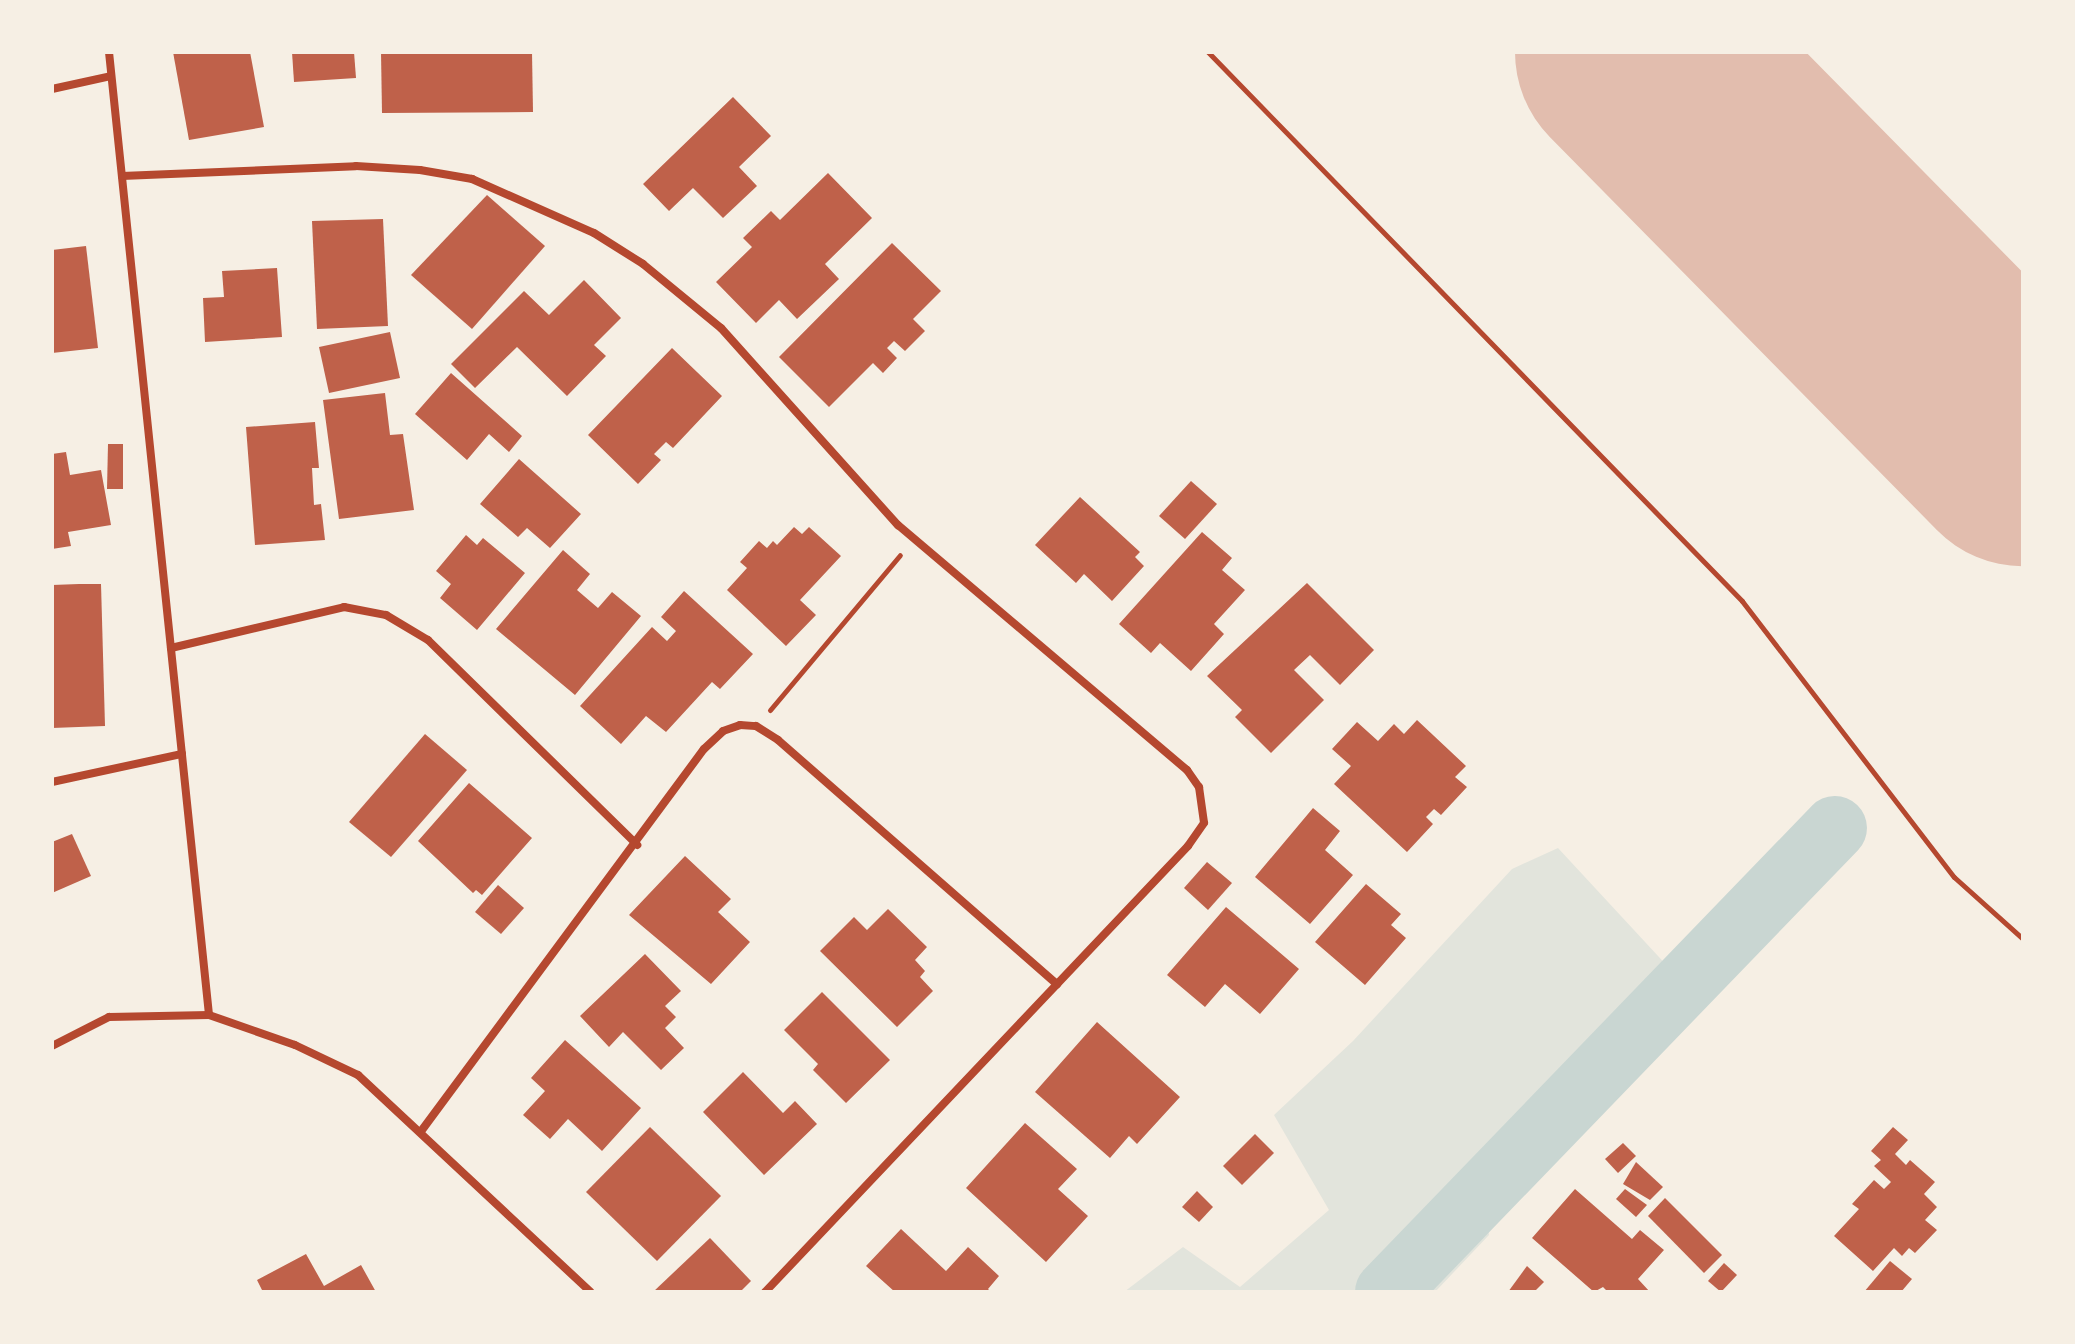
<!DOCTYPE html>
<style>
body{margin:0}
#map{position:relative;width:2075px;height:1344px;overflow:hidden;background:#f6efe4;font-family:"Archivo Narrow",sans-serif}
div>[style]{position:absolute}
[style*='--x']{left:calc(var(--x)*1px);top:calc(var(--y)*1px);width:calc(var(--w)*1px);rotate:calc(var(--a)*1deg)}
.green>*{inset:0;background:#e2e4dc}
.river>*{height:64px;margin:-32px;padding:0 32px;transform-origin:32px;border-radius:32px;background:#c9d6d2}
.runway>*{height:242px;margin:-121px;padding:0 121px;transform-origin:121px;border-radius:121px;background:#e2bdae}
.building>*{inset:0;background:#bf614a}
.path>*{height:5px;margin:-2.5px;padding:0 2.5px;transform-origin:2.5px;border-radius:2.5px;background:#b5482f}
.minor>*{height:8px;margin:-4px;padding:0 4px;transform-origin:4px;border-radius:4px;background:#b5482f}
span{translate:-50% -50%;white-space:nowrap;text-align:center;line-height:1.15;-webkit-text-stroke:7px #f6efe4;paint-order:stroke}
.frame{position:absolute;inset:0;border:54px solid #f6efe4;pointer-events:none}
</style>
<div id="map">
<div class="green">
<div style="clip-path:polygon(1558px 848px,1671px 970px,1480px 1168px,1489px 1235px,1435px 1292px,1124px 1292px,1183px 1247px,1240px 1287px,1329px 1210px,1274px 1115px,1353px 1041px,1512px 869px)"></div>
</div>
<div class="river">
<div style="--x:1387;--y:1292;--w:645;--a:-46.01"></div>
</div>
<div class="runway">
<div style="--x:1636;--y:52;--w:552;--a:45.44"></div>
</div>
<div class="building">
<div style="clip-path:polygon(173px 52px,250px 52px,264px 127px,189px 140px)"></div>
<div style="clip-path:polygon(292px 52px,354px 52px,356px 78px,294px 82px)"></div>
<div style="clip-path:polygon(381px 52px,532px 52px,533px 112px,382px 113px)"></div>
<div style="clip-path:polygon(733px 97px,771px 136px,739px 167px,757px 186px,723px 218px,693px 188px,669px 211px,643px 184px)"></div>
<div style="clip-path:polygon(828px 173px,872px 218px,825px 264px,839px 279px,797px 319px,779px 300px,756px 323px,716px 282px,752px 247px,743px 238px,771px 211px,780px 220px)"></div>
<div style="clip-path:polygon(487px 195px,545px 246px,472px 329px,411px 275px)"></div>
<div style="clip-path:polygon(383px 219px,388px 326px,317px 329px,312px 221px)"></div>
<div style="clip-path:polygon(892px 243px,941px 291px,913px 319px,925px 331px,905px 351px,894px 341px,887px 348px,897px 358px,883px 373px,873px 363px,829px 407px,779px 357px)"></div>
<div style="clip-path:polygon(86px 246px,98px 348px,52px 353px,52px 250px)"></div>
<div style="clip-path:polygon(277px 268px,282px 337px,205px 342px,203px 298px,224px 297px,222px 271px)"></div>
<div style="clip-path:polygon(584px 280px,621px 318px,594px 345px,606px 356px,567px 396px,517px 347px,475px 388px,451px 364px,524px 291px,549px 315px)"></div>
<div style="clip-path:polygon(390px 332px,400px 378px,329px 393px,319px 347px)"></div>
<div style="clip-path:polygon(672px 348px,722px 396px,673px 448px,666px 442px,654px 454px,661px 460px,638px 484px,588px 435px)"></div>
<div style="clip-path:polygon(451px 373px,522px 436px,509px 452px,489px 434px,467px 460px,415px 414px)"></div>
<div style="clip-path:polygon(385px 393px,390px 435px,403px 434px,414px 510px,339px 519px,323px 400px)"></div>
<div style="clip-path:polygon(315px 422px,319px 468px,312px 468px,314px 505px,321px 504px,325px 540px,255px 545px,246px 427px)"></div>
<div style="clip-path:polygon(108px 444px,123px 444px,123px 489px,107px 489px)"></div>
<div style="clip-path:polygon(66px 452px,70px 475px,101px 470px,111px 525px,68px 532px,71px 546px,52px 549px,52px 454px)"></div>
<div style="clip-path:polygon(519px 459px,581px 514px,550px 548px,527px 528px,518px 537px,480px 504px)"></div>
<div style="clip-path:polygon(1191px 481px,1217px 504px,1185px 539px,1159px 516px)"></div>
<div style="clip-path:polygon(1080px 497px,1140px 552px,1135px 557px,1144px 566px,1112px 601px,1084px 574px,1076px 583px,1035px 545px)"></div>
<div style="clip-path:polygon(794px 527px,802px 534px,809px 527px,841px 556px,800px 600px,816px 615px,786px 646px,727px 590px,747px 568px,740px 562px,759px 541px,767px 548px,773px 541px,777px 545px)"></div>
<div style="clip-path:polygon(1202px 532px,1232px 558px,1222px 570px,1245px 590px,1214px 624px,1224px 634px,1191px 671px,1160px 643px,1151px 653px,1119px 624px)"></div>
<div style="clip-path:polygon(466px 535px,477px 545px,483px 538px,525px 573px,477px 630px,440px 598px,451px 584px,436px 571px)"></div>
<div style="clip-path:polygon(563px 550px,590px 574px,577px 590px,598px 608px,612px 592px,641px 616px,575px 695px,496px 629px)"></div>
<div style="clip-path:polygon(1307px 583px,1374px 650px,1340px 685px,1310px 655px,1294px 670px,1324px 700px,1271px 753px,1235px 717px,1242px 710px,1207px 676px)"></div>
<div style="clip-path:polygon(79px 584px,101px 584px,105px 726px,52px 728px,52px 585px)"></div>
<div style="clip-path:polygon(684px 591px,753px 654px,720px 689px,712px 682px,666px 732px,646px 716px,621px 744px,580px 706px,652px 627px,667px 641px,676px 631px,661px 617px)"></div>
<div style="clip-path:polygon(1417px 720px,1466px 766px,1455px 777px,1467px 787px,1441px 815px,1434px 809px,1426px 817px,1433px 824px,1407px 852px,1334px 784px,1351px 766px,1332px 749px,1357px 722px,1378px 741px,1394px 724px,1404px 734px)"></div>
<div style="clip-path:polygon(425px 734px,467px 770px,391px 857px,349px 822px)"></div>
<div style="clip-path:polygon(469px 783px,532px 838px,482px 895px,476px 890px,473px 893px,418px 841px)"></div>
<div style="clip-path:polygon(1313px 808px,1340px 831px,1325px 850px,1353px 875px,1310px 924px,1255px 877px)"></div>
<div style="clip-path:polygon(72px 834px,91px 876px,52px 893px,52px 842px)"></div>
<div style="clip-path:polygon(685px 856px,731px 899px,718px 912px,750px 942px,711px 984px,629px 915px)"></div>
<div style="clip-path:polygon(1207px 862px,1232px 883px,1208px 910px,1184px 888px)"></div>
<div style="clip-path:polygon(1366px 884px,1401px 914px,1391px 925px,1406px 938px,1365px 985px,1315px 942px)"></div>
<div style="clip-path:polygon(498px 885px,524px 908px,501px 934px,475px 912px)"></div>
<div style="clip-path:polygon(1226px 907px,1299px 969px,1260px 1014px,1225px 984px,1205px 1007px,1167px 975px)"></div>
<div style="clip-path:polygon(888px 909px,927px 947px,915px 960px,925px 971px,920px 977px,933px 991px,897px 1027px,820px 951px,854px 917px,867px 930px)"></div>
<div style="clip-path:polygon(645px 954px,681px 991px,665px 1006px,676px 1017px,665px 1028px,684px 1048px,661px 1070px,623px 1032px,609px 1047px,580px 1016px)"></div>
<div style="clip-path:polygon(822px 992px,890px 1060px,846px 1103px,813px 1070px,818px 1064px,784px 1030px)"></div>
<div style="clip-path:polygon(1097px 1022px,1180px 1097px,1137px 1144px,1129px 1136px,1110px 1158px,1035px 1092px)"></div>
<div style="clip-path:polygon(565px 1040px,641px 1108px,602px 1151px,568px 1119px,550px 1139px,523px 1115px,545px 1091px,531px 1078px)"></div>
<div style="clip-path:polygon(743px 1072px,783px 1113px,795px 1101px,817px 1124px,764px 1175px,703px 1112px)"></div>
<div style="clip-path:polygon(1025px 1123px,1077px 1169px,1058px 1189px,1088px 1216px,1046px 1262px,966px 1188px)"></div>
<div style="clip-path:polygon(650px 1127px,721px 1196px,657px 1261px,586px 1192px)"></div>
<div style="clip-path:polygon(1893px 1127px,1908px 1140px,1895px 1154px,1906px 1165px,1910px 1160px,1935px 1182px,1924px 1194px,1937px 1207px,1925px 1220px,1937px 1230px,1915px 1253px,1909px 1248px,1902px 1256px,1894px 1248px,1873px 1271px,1834px 1236px,1859px 1209px,1852px 1204px,1874px 1180px,1884px 1189px,1891px 1182px,1874px 1166px,1881px 1160px,1871px 1151px)"></div>
<div style="clip-path:polygon(1255px 1134px,1274px 1153px,1242px 1185px,1223px 1166px)"></div>
<div style="clip-path:polygon(1623px 1143px,1636px 1156px,1618px 1173px,1605px 1159px)"></div>
<div style="clip-path:polygon(1636px 1162px,1663px 1187px,1650px 1200px,1623px 1184px)"></div>
<div style="clip-path:polygon(1575px 1189px,1632px 1239px,1640px 1230px,1664px 1250px,1638px 1279px,1650px 1292px,1608px 1292px,1603px 1287px,1594px 1292px,1532px 1238px)"></div>
<div style="clip-path:polygon(1625px 1189px,1647px 1205px,1636px 1217px,1616px 1199px)"></div>
<div style="clip-path:polygon(1197px 1191px,1213px 1207px,1199px 1222px,1182px 1207px)"></div>
<div style="clip-path:polygon(1665px 1198px,1722px 1255px,1704px 1273px,1648px 1216px)"></div>
<div style="clip-path:polygon(901px 1229px,946px 1271px,968px 1247px,999px 1276px,988px 1289px,991px 1292px,895px 1292px,866px 1266px)"></div>
<div style="clip-path:polygon(710px 1238px,751px 1281px,740px 1292px,653px 1292px)"></div>
<div style="clip-path:polygon(306px 1254px,324px 1286px,361px 1265px,376px 1292px,263px 1292px,257px 1280px)"></div>
<div style="clip-path:polygon(1890px 1261px,1912px 1279px,1901px 1292px,1864px 1292px)"></div>
<div style="clip-path:polygon(1724px 1263px,1737px 1275px,1721px 1292px,1708px 1281px)"></div>
<div style="clip-path:polygon(1527px 1266px,1544px 1282px,1534px 1292px,1508px 1292px)"></div>
</div>
<div class="path">
<div style="--x:1208;--y:52;--w:766;--a:45.79"></div>
<div style="--x:1742;--y:601;--w:348;--a:52.5"></div>
<div style="--x:1954;--y:877;--w:93;--a:41.9"></div>
<div style="--x:770;--y:710;--w:202;--a:-50"></div>
</div>
<div class="minor">
<div style="--x:109;--y:52;--w:968;--a:84.07"></div>
<div style="--x:52;--y:89;--w:60;--a:-12.4"></div>
<div style="--x:122;--y:176;--w:234;--a:-2.4"></div>
<div style="--x:356;--y:166;--w:64;--a:3.6"></div>
<div style="--x:420;--y:170;--w:53;--a:9.8"></div>
<div style="--x:472;--y:179;--w:133;--a:23.9"></div>
<div style="--x:594;--y:233;--w:58;--a:32.3"></div>
<div style="--x:643;--y:264;--w:101;--a:39.4"></div>
<div style="--x:721;--y:328;--w:265;--a:48.1"></div>
<div style="--x:898;--y:525;--w:379;--a:40.3"></div>
<div style="--x:1187;--y:770;--w:21;--a:55"></div>
<div style="--x:1199;--y:787;--w:36;--a:82"></div>
<div style="--x:1204;--y:823;--w:28;--a:125"></div>
<div style="--x:1188;--y:846;--w:615;--a:133.48"></div>
<div style="--x:171;--y:648;--w:178;--a:-13.3"></div>
<div style="--x:344;--y:607;--w:43;--a:10.8"></div>
<div style="--x:386;--y:615;--w:49;--a:30.8"></div>
<div style="--x:428;--y:640;--w:293;--a:44.4"></div>
<div style="--x:52;--y:782;--w:133;--a:-12.2"></div>
<div style="--x:52;--y:1046;--w:64;--a:-27"></div>
<div style="--x:109;--y:1017;--w:100;--a:-1.1"></div>
<div style="--x:209;--y:1015;--w:91;--a:19.2"></div>
<div style="--x:295;--y:1045;--w:70;--a:25.5"></div>
<div style="--x:358;--y:1075;--w:318;--a:43"></div>
<div style="--x:422;--y:1130;--w:474;--a:-53.5"></div>
<div style="--x:704;--y:749;--w:26;--a:-43"></div>
<div style="--x:723;--y:731;--w:18;--a:-19"></div>
<div style="--x:740;--y:725;--w:16;--a:4"></div>
<div style="--x:756;--y:726;--w:26;--a:32"></div>
<div style="--x:778;--y:740;--w:371;--a:41.2"></div>
</div>
<div class="frame"></div>
</div>
